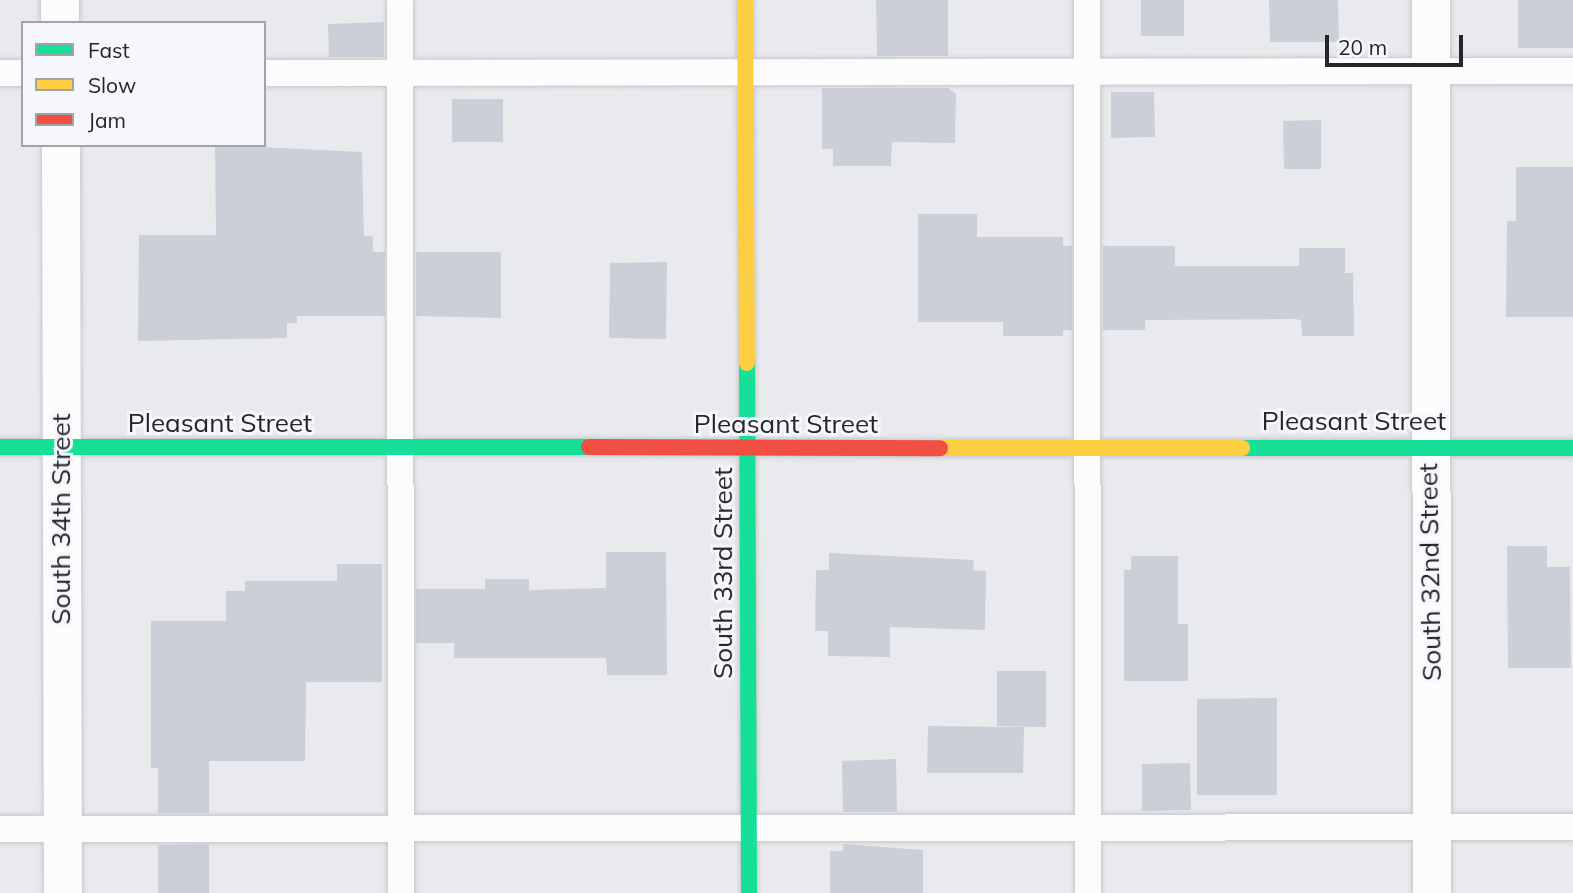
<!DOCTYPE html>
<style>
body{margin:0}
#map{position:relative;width:1573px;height:893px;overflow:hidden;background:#e9eaee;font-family:Mulish,sans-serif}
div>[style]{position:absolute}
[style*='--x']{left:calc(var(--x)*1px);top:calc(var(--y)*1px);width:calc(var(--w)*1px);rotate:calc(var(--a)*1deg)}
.building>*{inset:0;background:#cccfd8}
.roads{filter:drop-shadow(0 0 2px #c7c8cb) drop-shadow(0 0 2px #c7c8cb)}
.lane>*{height:26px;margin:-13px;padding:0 13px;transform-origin:13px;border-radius:13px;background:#fcfcfc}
.street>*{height:38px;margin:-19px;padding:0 19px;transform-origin:19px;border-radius:19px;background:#fcfcfc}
.fast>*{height:16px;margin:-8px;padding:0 8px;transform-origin:8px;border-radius:8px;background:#16e098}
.slow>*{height:16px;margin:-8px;padding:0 8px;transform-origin:8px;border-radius:8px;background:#ffcf43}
.jam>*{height:16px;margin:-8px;padding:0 8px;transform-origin:8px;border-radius:8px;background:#f24e42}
span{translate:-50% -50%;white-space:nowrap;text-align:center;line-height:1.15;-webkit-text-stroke:6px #f5f7fc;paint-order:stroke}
.street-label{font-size:26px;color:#252628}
.legend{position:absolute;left:21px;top:21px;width:245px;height:126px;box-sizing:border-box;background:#f5f7fc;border:2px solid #a2a3a7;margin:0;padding:9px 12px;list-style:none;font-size:21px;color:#252628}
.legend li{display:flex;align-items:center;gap:14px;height:35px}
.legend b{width:35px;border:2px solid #a2a3a7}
.scale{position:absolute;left:1325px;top:35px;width:138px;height:32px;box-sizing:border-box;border:4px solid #252628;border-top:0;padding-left:9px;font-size:21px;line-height:24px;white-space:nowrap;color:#252628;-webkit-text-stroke:5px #f5f7fc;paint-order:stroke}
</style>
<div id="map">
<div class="building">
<div style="clip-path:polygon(876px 0,948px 0,948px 56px,877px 56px)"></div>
<div style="clip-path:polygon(1141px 0,1184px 0,1184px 36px,1141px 36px)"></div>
<div style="clip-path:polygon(1269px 0,1338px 0,1339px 42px,1270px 42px)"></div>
<div style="clip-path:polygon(1518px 0,1573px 0,1573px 48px,1518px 48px)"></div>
<div style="clip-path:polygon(384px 22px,384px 57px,329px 57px,328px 24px)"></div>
<div style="clip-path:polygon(822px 88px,948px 88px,956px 94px,955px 143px,892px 142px,891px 166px,833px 166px,833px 149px,822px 149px)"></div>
<div style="clip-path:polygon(1111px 92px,1154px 92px,1155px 137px,1111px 138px)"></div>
<div style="clip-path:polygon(452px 99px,503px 99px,503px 142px,452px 142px)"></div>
<div style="clip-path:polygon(1321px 120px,1321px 169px,1284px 169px,1283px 121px)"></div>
<div style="clip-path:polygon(215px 145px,362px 152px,364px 236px,373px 236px,373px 252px,385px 252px,385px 316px,297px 316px,297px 323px,287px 323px,287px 338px,138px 341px,139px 235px,216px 235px)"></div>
<div style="clip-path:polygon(1516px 167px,1573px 167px,1573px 317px,1506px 317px,1507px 221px,1516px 221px)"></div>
<div style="clip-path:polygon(918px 214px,977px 214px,977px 237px,1063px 237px,1063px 246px,1072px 246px,1072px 330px,1063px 330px,1063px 336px,1003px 336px,1003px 322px,918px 322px)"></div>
<div style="clip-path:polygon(1103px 246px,1175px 246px,1175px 266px,1299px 266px,1299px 248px,1345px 248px,1345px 273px,1353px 273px,1354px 336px,1302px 336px,1301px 320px,1294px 319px,1145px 320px,1145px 330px,1103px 330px)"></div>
<div style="clip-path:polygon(416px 252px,501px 252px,501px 318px,416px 316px)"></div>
<div style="clip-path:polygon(667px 262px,666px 339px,609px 338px,610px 263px)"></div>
<div style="clip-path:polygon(1507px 546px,1547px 546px,1547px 567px,1570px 567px,1571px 668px,1508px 668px)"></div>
<div style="clip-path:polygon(606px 552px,666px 552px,667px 675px,607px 675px,606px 658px,454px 658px,454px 643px,416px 643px,416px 589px,485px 589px,485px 579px,529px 579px,529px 590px,606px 588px)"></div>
<div style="clip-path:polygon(829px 553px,974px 560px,973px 570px,986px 571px,985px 630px,890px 627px,890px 657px,828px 656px,828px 631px,815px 631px,816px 570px,829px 570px)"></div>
<div style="clip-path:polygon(1131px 556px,1178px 556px,1178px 624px,1188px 624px,1188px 681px,1124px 681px,1124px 570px,1131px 570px)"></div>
<div style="clip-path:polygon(337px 564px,382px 564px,382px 682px,306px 682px,305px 761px,209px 761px,209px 813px,158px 813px,158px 768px,151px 768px,151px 621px,226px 621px,226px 591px,245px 591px,245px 581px,337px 581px)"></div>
<div style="clip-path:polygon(997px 671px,1046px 671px,1046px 727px,997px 726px)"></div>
<div style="clip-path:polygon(1277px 698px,1277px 795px,1197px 795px,1197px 699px)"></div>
<div style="clip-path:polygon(928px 726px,1024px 727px,1023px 773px,927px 773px)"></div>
<div style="clip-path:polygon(896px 759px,897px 812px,843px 812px,842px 761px)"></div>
<div style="clip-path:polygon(1190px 763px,1191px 810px,1142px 811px,1142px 764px)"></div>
<div style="clip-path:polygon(209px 844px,209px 893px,158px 893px,158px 845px)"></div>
<div style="clip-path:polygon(843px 844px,923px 850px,923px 893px,830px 893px,830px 851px,843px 851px)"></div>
</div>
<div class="roads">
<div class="lane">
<div style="--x:400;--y:0;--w:893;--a:89.94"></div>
<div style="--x:1087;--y:0;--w:893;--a:89.94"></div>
<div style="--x:0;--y:73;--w:23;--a:0"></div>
<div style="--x:264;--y:73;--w:1309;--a:-0.09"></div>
<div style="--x:0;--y:829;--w:1573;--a:-0.07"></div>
</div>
<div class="street">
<div style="--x:1431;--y:0;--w:893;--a:89.94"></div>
<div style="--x:60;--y:23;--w:23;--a:-90"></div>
<div style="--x:61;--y:145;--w:748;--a:89.85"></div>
</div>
<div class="fast">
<div style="--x:747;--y:363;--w:530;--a:89.78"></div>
<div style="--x:0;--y:447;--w:589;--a:0"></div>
<div style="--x:1242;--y:448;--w:331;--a:0"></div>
</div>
<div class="slow">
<div style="--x:745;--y:0;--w:363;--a:89.7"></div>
<div style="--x:940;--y:448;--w:302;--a:0"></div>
</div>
<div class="jam">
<div style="--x:589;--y:447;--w:351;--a:0.2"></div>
</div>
</div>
<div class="street-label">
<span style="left:1354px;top:421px">Pleasant Street</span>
<span style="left:220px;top:423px">Pleasant Street</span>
<span style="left:786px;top:424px">Pleasant Street</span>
<span style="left:61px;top:519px;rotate:-90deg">South 34th Street</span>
<span style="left:1430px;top:572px;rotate:-91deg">South 32nd Street</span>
<span style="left:723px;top:573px;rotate:-90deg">South 33rd Street</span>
</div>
<ul class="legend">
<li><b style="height:9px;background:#16e098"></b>Fast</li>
<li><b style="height:9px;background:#ffcf43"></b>Slow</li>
<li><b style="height:9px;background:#f24e42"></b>Jam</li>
</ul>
<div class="scale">20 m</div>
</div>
